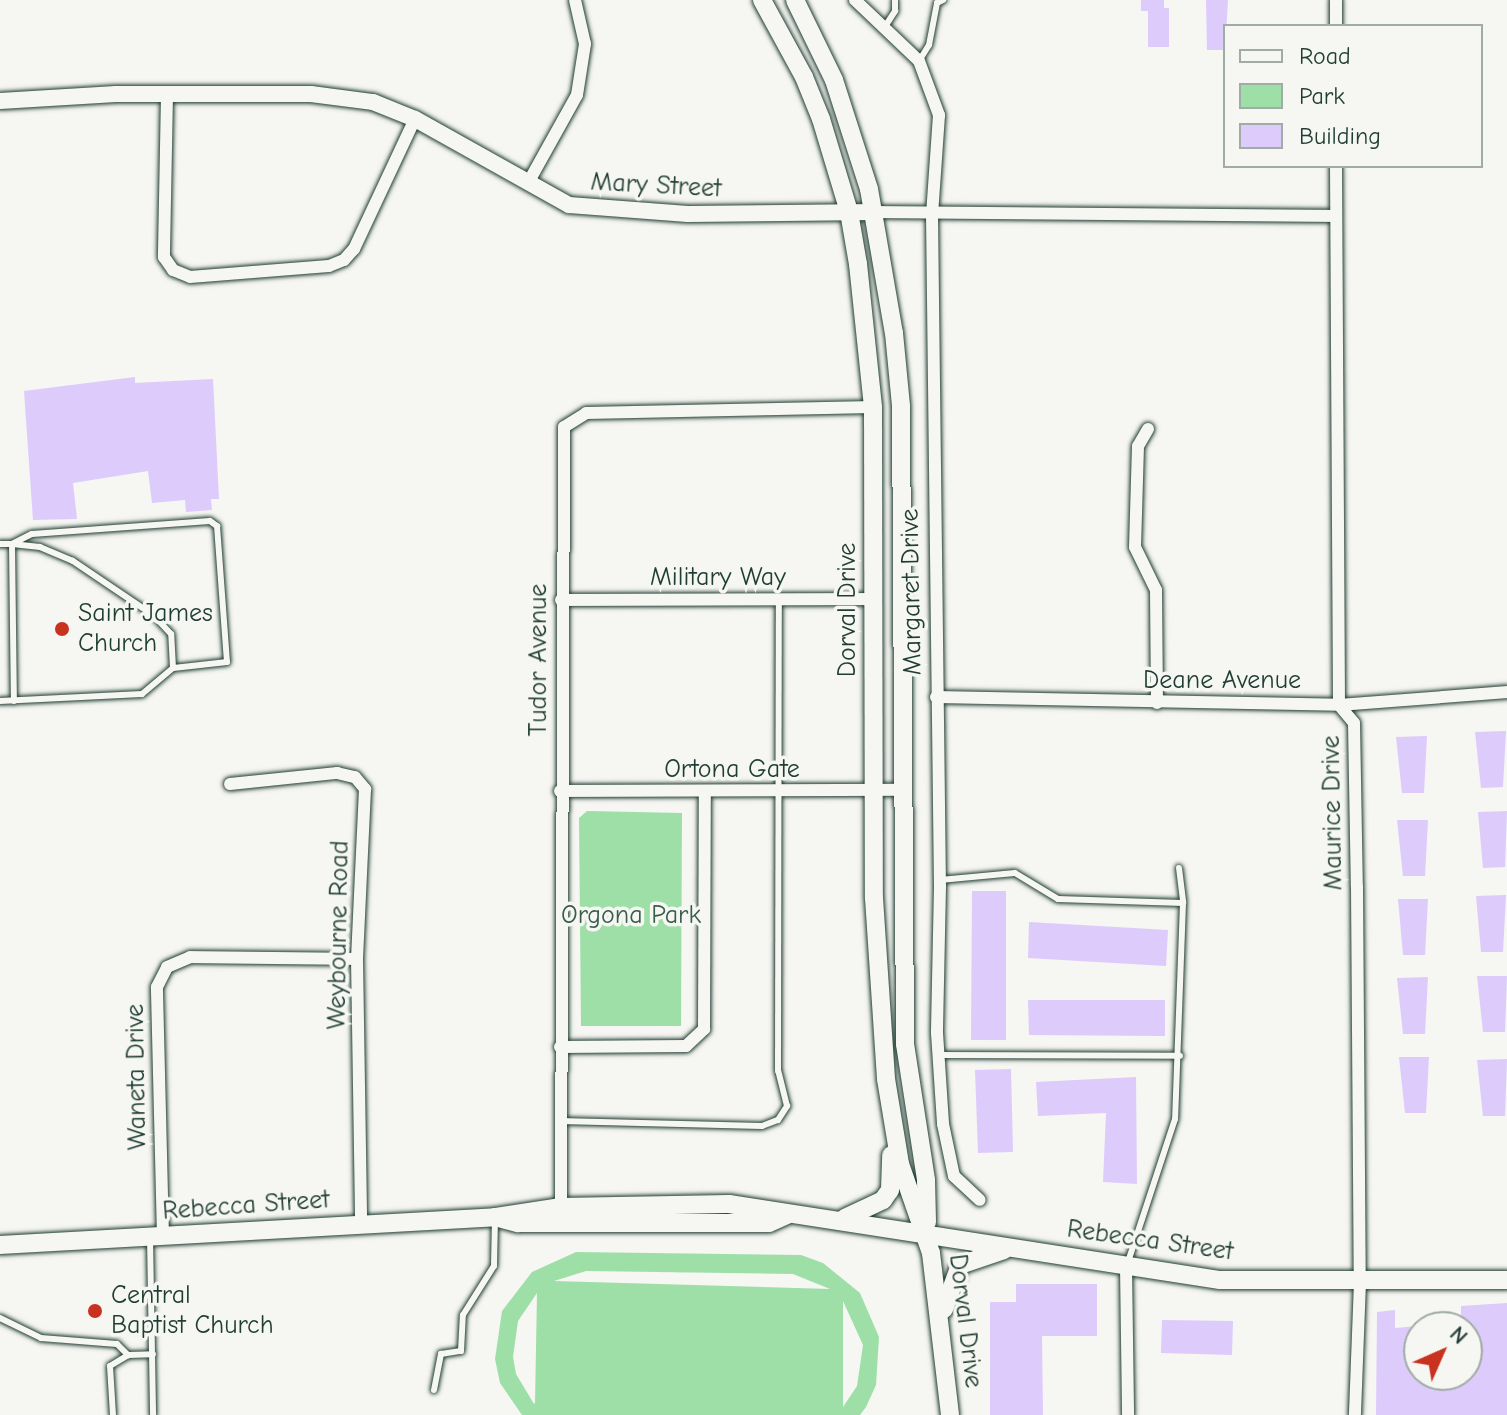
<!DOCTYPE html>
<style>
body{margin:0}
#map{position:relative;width:1507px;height:1415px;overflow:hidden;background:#f6f6f2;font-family:"Comic Neue",sans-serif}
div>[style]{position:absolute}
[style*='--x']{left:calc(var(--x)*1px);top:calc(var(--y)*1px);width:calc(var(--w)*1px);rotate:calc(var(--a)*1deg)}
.green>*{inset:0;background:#9edfa8}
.building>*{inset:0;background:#ddcbfc}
.roads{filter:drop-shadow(0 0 2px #1f3d34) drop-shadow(0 0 2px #1f3d34)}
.service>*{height:6px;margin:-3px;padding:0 3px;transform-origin:3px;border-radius:3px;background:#f6f6f2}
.minor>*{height:12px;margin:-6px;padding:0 6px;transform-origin:6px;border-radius:6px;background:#f6f6f2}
.tertiary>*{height:16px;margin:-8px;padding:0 8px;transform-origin:8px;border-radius:8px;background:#f6f6f2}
.secondary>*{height:18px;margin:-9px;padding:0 9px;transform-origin:9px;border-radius:9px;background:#f6f6f2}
.dots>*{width:22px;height:22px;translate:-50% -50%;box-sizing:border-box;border:4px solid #f6f6f2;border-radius:50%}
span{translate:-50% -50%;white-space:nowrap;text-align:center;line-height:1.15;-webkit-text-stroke:7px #f6f6f2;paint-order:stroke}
.street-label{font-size:26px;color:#1f3d34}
.poi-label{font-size:26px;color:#1f3d34}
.left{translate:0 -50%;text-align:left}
.park-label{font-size:26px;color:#385d4b}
.legend{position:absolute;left:1223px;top:24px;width:260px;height:144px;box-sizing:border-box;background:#f6f6f2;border:2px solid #a0aca6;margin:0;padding:10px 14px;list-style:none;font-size:24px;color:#1f3d34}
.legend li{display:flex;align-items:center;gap:16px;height:40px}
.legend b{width:40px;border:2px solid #a0aca6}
.north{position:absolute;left:1403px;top:1311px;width:80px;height:80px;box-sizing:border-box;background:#f6f6f2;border:2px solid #a0aca6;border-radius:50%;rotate:45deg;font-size:22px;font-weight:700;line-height:32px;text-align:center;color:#1f3d34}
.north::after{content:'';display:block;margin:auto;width:28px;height:36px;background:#c8321e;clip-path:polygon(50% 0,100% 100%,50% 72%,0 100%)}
</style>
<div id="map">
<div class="green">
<div style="clip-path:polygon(587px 811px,682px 813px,681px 1026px,581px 1026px,579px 818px)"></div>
<div style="clip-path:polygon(evenodd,576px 1252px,801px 1255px,823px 1263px,860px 1293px,879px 1337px,876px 1385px,866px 1407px,860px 1415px,522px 1415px,500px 1383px,495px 1359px,502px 1311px,532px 1272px,576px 1252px,586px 1271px,793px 1274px,830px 1289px,554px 1281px,586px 1271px,576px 1252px,537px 1293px,535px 1403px,534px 1404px,516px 1374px,513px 1357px,518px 1321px,537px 1293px,576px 1252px,843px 1301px,863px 1345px,857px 1386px,843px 1407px,843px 1301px)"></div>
</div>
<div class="building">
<div style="clip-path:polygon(1141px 0,1164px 0,1164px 8px,1169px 8px,1169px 47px,1148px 47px,1148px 11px,1141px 11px)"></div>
<div style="clip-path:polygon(1206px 0,1228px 0,1225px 50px,1207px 50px)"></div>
<div style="clip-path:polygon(135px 377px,135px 383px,213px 379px,219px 499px,211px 499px,212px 510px,186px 512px,185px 500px,152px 503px,148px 471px,73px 483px,77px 519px,33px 520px,24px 391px)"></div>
<div style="clip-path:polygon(1506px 731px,1503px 787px,1481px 788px,1475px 732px)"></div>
<div style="clip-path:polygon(1427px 736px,1424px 793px,1402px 793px,1396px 737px)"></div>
<div style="clip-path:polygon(1507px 811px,1505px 867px,1483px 868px,1478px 812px)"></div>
<div style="clip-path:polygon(1397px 820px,1428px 820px,1425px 876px,1403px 876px)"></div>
<div style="clip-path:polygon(972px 891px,1006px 891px,1006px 1040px,971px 1040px)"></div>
<div style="clip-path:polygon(1506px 895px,1503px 952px,1481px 952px,1476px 896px)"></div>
<div style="clip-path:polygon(1398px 899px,1428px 899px,1425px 955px,1403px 955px)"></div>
<div style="clip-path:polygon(1029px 922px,1168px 930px,1166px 966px,1028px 958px)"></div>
<div style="clip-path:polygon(1477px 976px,1507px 976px,1505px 1032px,1483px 1032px)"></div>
<div style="clip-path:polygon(1428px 977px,1425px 1034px,1403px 1034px,1397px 978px)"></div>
<div style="clip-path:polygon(1028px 1000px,1165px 1000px,1165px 1036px,1029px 1035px)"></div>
<div style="clip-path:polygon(1399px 1057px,1429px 1057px,1426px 1113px,1405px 1113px)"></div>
<div style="clip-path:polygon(1507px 1059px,1505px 1116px,1483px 1116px,1477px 1060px)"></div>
<div style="clip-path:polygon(1011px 1069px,1013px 1152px,978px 1153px,975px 1070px)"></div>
<div style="clip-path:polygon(1136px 1077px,1137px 1184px,1103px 1182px,1106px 1113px,1038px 1116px,1036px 1082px)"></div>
<div style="clip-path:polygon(1016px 1284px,1097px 1284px,1097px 1336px,1042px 1336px,1043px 1415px,990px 1415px,990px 1302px,1016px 1302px)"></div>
<div style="clip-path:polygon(1507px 1303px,1507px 1415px,1376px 1415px,1377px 1312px,1395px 1310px,1395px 1328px,1419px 1326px,1419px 1375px,1467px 1375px,1467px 1327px,1461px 1327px,1461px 1306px)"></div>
<div style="clip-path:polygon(1162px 1320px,1233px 1321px,1232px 1355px,1161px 1353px)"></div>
</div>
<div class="roads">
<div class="service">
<div style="--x:886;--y:25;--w:17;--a:-57"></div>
<div style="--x:895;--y:11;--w:11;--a:-90"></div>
<div style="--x:919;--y:61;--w:19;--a:-58"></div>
<div style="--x:929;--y:45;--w:43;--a:-79.2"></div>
<div style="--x:937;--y:3;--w:7;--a:-27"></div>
<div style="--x:0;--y:544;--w:12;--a:0"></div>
<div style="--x:12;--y:544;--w:157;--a:89.3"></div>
<div style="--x:12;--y:544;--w:22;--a:-27"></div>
<div style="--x:32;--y:534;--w:178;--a:-4.2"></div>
<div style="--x:210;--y:521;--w:9;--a:36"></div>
<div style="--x:217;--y:526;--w:136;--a:85.8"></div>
<div style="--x:227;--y:662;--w:54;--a:173.7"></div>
<div style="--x:0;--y:701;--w:142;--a:-2.8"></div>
<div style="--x:142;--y:694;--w:40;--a:-40"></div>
<div style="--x:173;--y:668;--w:34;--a:-93"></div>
<div style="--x:171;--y:634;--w:26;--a:-133"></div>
<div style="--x:153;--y:615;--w:97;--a:-146"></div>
<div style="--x:73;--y:561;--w:36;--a:-157"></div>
<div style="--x:40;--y:547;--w:28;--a:-174"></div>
<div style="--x:1179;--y:868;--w:35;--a:83"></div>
<div style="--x:940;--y:880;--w:75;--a:-5.3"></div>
<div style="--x:1015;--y:873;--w:50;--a:31.2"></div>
<div style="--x:1058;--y:899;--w:125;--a:1.8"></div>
<div style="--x:1183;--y:903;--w:216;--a:92.1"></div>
<div style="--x:1175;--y:1119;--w:154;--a:108.2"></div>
<div style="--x:940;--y:1055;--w:240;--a:0.2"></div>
<div style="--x:560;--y:1121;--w:202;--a:1.4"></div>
<div style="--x:762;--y:1126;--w:17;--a:-21"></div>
<div style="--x:778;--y:1120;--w:17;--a:-57"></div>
<div style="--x:787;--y:1106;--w:36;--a:-104"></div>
<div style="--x:778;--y:1071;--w:471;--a:-89.9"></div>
<div style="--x:150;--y:1238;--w:177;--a:89"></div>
<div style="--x:0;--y:1318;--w:46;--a:26"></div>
<div style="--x:41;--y:1338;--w:76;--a:4.5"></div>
<div style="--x:117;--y:1344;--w:16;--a:45"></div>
<div style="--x:434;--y:1390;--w:37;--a:-79"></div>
<div style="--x:441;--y:1354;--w:20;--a:-9"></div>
<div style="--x:461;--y:1351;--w:36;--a:-87"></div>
<div style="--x:463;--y:1315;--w:58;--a:-57.7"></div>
<div style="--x:494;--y:1266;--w:46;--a:-88.8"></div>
<div style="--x:113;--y:1415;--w:49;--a:-93.5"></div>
<div style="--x:110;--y:1366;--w:21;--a:-31"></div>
<div style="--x:128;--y:1355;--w:25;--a:-2"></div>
</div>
<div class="minor">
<div style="--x:855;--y:0;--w:88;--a:43.6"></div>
<div style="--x:919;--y:61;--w:58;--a:69.7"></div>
<div style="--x:939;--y:115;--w:100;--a:94"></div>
<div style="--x:932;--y:215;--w:671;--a:89.32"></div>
<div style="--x:940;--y:886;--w:147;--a:91.2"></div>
<div style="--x:937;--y:1033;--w:91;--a:86.2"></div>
<div style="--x:943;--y:1124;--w:53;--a:78.1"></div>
<div style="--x:954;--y:1176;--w:35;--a:43"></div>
<div style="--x:1336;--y:26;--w:26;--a:-90"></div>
<div style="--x:167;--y:95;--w:162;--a:91.1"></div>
<div style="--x:164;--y:257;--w:16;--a:55"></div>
<div style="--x:173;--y:270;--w:18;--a:22"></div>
<div style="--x:190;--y:277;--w:139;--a:-4.5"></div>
<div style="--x:329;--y:266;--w:16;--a:-22"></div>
<div style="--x:344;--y:260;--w:15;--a:-48"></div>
<div style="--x:354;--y:249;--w:144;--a:-64.9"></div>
<div style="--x:1336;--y:166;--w:539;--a:89.68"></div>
<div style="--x:1339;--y:705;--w:23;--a:50"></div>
<div style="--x:1354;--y:723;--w:164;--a:89"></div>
<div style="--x:1357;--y:887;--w:395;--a:89.6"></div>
<div style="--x:1360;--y:1282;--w:133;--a:92.2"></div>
<div style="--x:528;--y:183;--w:101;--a:-60.9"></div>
<div style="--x:577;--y:95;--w:52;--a:-81.1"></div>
<div style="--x:585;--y:44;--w:45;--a:-102.8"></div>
<div style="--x:876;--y:212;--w:460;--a:0.5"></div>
<div style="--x:1148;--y:429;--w:20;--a:120"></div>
<div style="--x:1138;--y:446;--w:101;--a:91.7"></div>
<div style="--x:1135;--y:547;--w:48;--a:64"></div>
<div style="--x:1156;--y:590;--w:113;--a:89.5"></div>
<div style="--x:561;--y:600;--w:313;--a:-0.2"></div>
<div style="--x:936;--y:697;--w:403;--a:1.1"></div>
<div style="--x:1339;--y:705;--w:169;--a:-4.4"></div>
<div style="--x:230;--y:784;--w:108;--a:-5.9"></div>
<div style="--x:337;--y:773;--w:18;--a:13"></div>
<div style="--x:355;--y:777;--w:16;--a:50"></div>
<div style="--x:365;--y:789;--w:170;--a:92.7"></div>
<div style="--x:357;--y:959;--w:265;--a:89.1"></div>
<div style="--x:560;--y:791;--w:343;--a:-0.2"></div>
<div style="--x:560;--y:1047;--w:126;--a:-0.5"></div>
<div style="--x:686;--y:1046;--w:25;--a:-43"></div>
<div style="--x:704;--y:1029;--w:237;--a:-89.8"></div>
<div style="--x:561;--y:1207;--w:780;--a:-89.78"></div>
<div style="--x:564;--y:427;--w:26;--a:-32"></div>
<div style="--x:586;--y:413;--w:287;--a:-1.2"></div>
<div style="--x:163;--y:1237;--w:250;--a:-91.4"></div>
<div style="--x:157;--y:987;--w:22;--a:-63"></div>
<div style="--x:167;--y:967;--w:25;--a:-23"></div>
<div style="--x:190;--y:957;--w:167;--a:0.7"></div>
<div style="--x:1126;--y:1267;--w:148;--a:89.2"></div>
</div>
<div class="tertiary">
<div style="--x:0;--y:101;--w:116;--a:-3.5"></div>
<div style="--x:116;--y:94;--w:195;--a:0"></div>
<div style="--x:311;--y:94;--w:63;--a:7.4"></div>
<div style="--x:373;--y:102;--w:45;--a:22"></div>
<div style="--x:415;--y:119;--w:176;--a:29.2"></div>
<div style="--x:569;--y:205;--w:119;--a:4.3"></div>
<div style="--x:688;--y:214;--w:188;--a:-0.6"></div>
</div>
<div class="secondary">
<div style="--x:762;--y:0;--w:88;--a:61.4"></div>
<div style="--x:804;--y:77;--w:45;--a:68"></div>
<div style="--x:821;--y:119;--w:97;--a:73.2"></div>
<div style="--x:849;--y:212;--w:53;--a:80.2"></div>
<div style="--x:858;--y:264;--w:144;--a:84"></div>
<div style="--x:873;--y:407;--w:491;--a:89.9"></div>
<div style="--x:874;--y:898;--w:181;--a:86.2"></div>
<div style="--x:886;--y:1079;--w:86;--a:80.6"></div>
<div style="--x:900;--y:1164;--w:94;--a:70.8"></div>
<div style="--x:931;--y:1253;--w:163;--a:83.3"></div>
<div style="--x:795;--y:0;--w:89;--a:64"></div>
<div style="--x:834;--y:80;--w:114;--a:72.2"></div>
<div style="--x:869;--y:189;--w:146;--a:80.2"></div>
<div style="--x:894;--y:333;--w:73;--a:84.5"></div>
<div style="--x:901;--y:406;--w:638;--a:89.64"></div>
<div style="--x:905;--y:1044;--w:138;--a:81.2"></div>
<div style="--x:926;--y:1180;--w:42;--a:88.6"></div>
<div style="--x:496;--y:1217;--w:66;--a:-8.7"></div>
<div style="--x:561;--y:1207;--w:168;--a:-1"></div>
<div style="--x:729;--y:1204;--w:497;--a:8.8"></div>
<div style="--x:1220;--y:1280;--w:287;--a:0"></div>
<div style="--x:845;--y:1218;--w:42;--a:-25.3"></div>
<div style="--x:883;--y:1200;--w:12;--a:-55"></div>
<div style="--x:890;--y:1190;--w:35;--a:-88"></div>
<div style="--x:0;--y:1245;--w:496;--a:-3.2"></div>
<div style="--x:495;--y:1217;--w:24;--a:15"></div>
<div style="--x:518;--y:1223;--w:251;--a:0"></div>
<div style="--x:769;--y:1223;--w:22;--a:-24"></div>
<div style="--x:944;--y:1309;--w:47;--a:-70"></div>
<div style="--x:960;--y:1265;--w:46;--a:-18.8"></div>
</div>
</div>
<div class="dots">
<div style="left:62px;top:629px;background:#c8321e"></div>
<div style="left:95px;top:1311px;background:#c8321e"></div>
</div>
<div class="street-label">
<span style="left:656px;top:186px;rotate:3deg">Mary Street</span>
<span style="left:718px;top:578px">Military Way</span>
<span style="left:912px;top:592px;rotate:-91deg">Margaret Drive</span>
<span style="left:848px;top:610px;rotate:-90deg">Dorval Drive</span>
<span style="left:539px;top:660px;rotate:-90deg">Tudor Avenue</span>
<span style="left:1222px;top:681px">Deane Avenue</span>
<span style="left:732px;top:770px">Ortona Gate</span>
<span style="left:1333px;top:813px;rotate:-91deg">Maurice Drive</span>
<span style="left:339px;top:935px;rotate:-89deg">Weybourne Road</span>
<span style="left:137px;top:1077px;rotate:-91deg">Waneta Drive</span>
<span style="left:246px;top:1206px;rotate:-4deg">Rebecca Street</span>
<span style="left:1150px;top:1241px;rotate:8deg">Rebecca Street</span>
<span style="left:965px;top:1321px;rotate:83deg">Dorval Drive</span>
</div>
<div class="poi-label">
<span class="left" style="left:78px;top:629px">Saint James<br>Church</span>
<span class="left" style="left:111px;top:1311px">Central<br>Baptist Church</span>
</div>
<div class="park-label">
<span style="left:631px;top:916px">Orgona Park</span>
</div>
<ul class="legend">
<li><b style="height:10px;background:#f6f6f2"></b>Road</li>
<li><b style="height:22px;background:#9edfa8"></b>Park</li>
<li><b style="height:22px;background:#ddcbfc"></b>Building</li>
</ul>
<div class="north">N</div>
</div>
